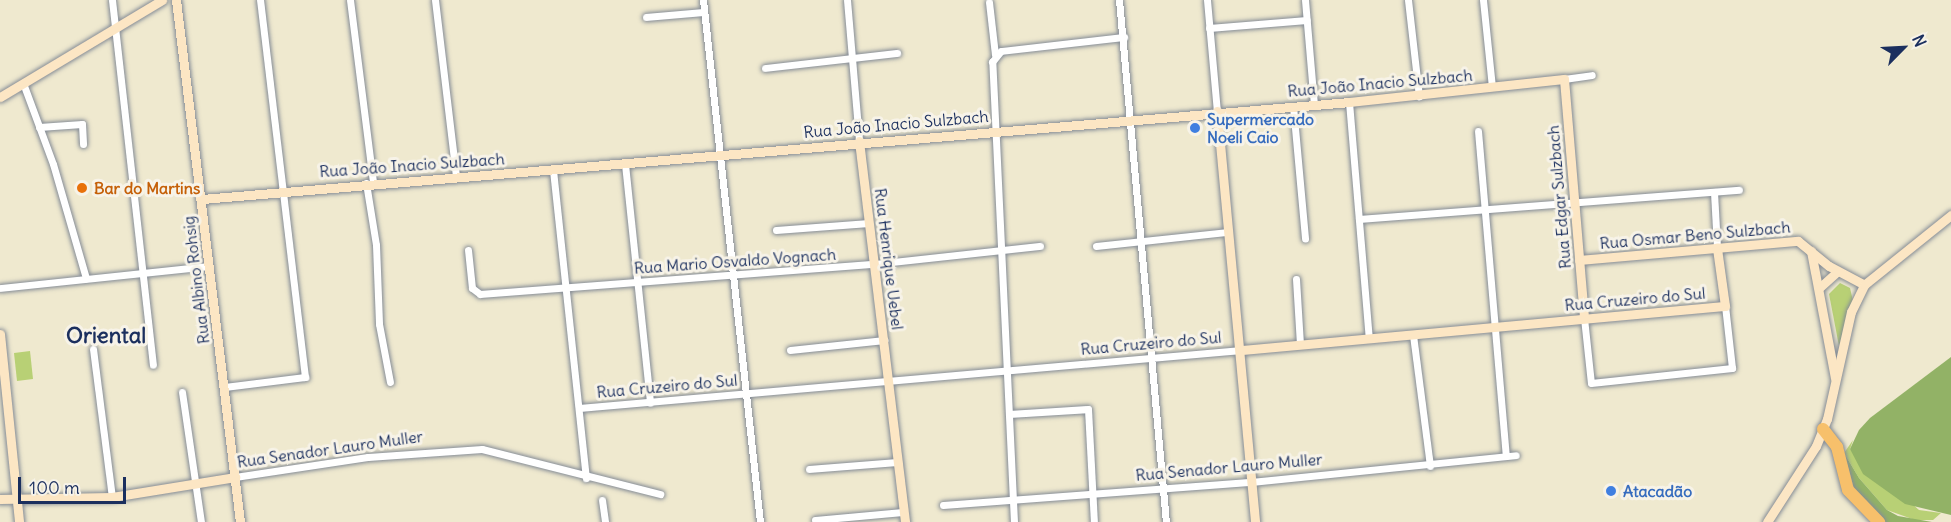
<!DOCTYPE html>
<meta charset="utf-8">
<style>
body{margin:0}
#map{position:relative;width:1951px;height:522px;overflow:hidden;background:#efe9cf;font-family:Delius,sans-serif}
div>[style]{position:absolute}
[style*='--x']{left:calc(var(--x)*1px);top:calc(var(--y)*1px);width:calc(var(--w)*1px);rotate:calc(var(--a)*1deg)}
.green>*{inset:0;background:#b8d075}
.forest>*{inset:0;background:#92b266}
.roads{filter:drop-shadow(0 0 2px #858c96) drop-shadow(0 0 2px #858c96)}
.street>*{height:7px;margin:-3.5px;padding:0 3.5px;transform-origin:3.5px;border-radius:3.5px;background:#fff}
.secondary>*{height:9px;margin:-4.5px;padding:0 4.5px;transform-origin:4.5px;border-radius:4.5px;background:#fce6c4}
.highway>*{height:12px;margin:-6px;padding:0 6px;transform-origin:6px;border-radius:6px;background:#f7c06b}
.dots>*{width:16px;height:16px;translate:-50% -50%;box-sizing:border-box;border:3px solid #f7f3e8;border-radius:50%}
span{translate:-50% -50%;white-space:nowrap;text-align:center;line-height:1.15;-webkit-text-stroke:6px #f7f3e8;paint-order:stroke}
.street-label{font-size:16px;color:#1b2f5e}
.shop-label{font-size:16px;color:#366cbe;font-weight:700}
.left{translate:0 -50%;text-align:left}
.food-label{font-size:16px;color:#c56008;font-weight:700}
.district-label{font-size:22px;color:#1b2f5e;font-weight:700}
.north{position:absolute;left:1873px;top:18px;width:60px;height:60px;-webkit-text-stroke:4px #f7f3e8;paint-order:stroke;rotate:66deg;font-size:16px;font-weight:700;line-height:24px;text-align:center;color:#1b2f5e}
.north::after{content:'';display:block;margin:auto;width:21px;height:27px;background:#1b2f5e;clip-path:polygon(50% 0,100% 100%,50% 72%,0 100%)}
.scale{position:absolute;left:18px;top:477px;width:108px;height:27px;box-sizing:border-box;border:3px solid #1b2f5e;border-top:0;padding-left:8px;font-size:18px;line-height:21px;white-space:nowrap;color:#1b2f5e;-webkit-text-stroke:4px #f7f3e8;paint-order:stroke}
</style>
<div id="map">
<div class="green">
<div style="clip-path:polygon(1840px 283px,1850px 288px,1853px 301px,1839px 346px,1829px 294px)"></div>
<div style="clip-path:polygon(30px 351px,33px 379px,17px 381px,14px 353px)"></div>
<div style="clip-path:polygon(1853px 440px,1850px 449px,1919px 510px,1941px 513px,1933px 520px,1915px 520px,1887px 510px,1859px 478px,1844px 453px)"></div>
</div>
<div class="forest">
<div style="clip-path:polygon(1951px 357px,1951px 515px,1905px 504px,1863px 474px,1850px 449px,1859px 430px,1870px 418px)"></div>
<div style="clip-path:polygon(1844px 453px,1859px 478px,1887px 510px,1898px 516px,1932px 522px,1885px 522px,1855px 492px)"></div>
</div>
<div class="roads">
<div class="street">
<div style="--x:112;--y:0;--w:367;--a:83.6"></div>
<div style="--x:350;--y:0;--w:184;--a:82.8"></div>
<div style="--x:435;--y:0;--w:178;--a:83.2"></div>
<div style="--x:703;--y:0;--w:525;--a:83.77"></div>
<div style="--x:847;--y:0;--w:142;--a:85.1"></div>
<div style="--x:1119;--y:0;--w:524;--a:84.86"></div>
<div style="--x:1207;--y:0;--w:111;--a:84.9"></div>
<div style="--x:1305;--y:0;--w:104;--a:85.1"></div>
<div style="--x:1408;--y:0;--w:97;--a:83.5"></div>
<div style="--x:1483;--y:0;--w:87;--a:84.1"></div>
<div style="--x:989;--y:2;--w:53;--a:83.5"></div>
<div style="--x:646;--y:17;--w:57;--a:-5"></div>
<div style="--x:1209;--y:28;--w:98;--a:-4.7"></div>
<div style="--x:765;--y:68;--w:133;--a:-6.5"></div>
<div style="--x:1564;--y:79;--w:28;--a:-8"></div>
<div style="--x:23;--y:83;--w:86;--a:69.7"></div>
<div style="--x:53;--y:164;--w:119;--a:73.9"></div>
<div style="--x:1349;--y:102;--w:237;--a:85.2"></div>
<div style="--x:1293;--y:106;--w:133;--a:84.8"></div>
<div style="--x:39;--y:127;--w:43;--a:-4"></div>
<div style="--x:82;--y:124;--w:20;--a:87"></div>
<div style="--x:1478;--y:131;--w:326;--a:85.1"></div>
<div style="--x:625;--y:164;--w:240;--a:84"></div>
<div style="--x:553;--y:170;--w:310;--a:83.9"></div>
<div style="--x:366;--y:183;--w:63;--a:80.8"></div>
<div style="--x:376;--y:245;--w:79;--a:87.8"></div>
<div style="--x:379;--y:324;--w:59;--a:79.3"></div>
<div style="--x:1714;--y:192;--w:56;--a:86.9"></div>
<div style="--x:1359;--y:219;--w:381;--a:-4.4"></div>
<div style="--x:776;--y:230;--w:93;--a:-4.3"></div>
<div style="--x:1096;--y:246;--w:133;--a:-6.1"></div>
<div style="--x:468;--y:250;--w:38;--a:84"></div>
<div style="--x:472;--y:288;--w:10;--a:37"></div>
<div style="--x:480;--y:294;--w:395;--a:-4.4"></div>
<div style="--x:874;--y:264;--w:167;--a:-6.2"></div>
<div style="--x:1296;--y:279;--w:65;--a:86.5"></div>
<div style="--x:0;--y:288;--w:209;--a:-6"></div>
<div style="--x:1584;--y:318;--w:65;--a:83.9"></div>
<div style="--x:1591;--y:383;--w:142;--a:-6.1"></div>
<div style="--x:1732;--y:368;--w:62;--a:-96.4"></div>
<div style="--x:1413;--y:335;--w:132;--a:82.6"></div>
<div style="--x:93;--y:349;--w:149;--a:82.7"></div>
<div style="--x:790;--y:350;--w:95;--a:-6.1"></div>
<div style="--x:224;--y:387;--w:82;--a:-7"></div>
<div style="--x:305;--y:377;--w:380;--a:-96.8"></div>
<div style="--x:182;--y:392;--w:131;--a:81.7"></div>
<div style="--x:579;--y:408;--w:665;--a:-5.01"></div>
<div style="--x:1009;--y:414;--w:79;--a:-3.6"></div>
<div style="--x:1088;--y:409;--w:113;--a:87"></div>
<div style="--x:809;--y:469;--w:88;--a:-4.5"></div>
<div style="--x:235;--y:477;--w:134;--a:-8.6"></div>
<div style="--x:368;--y:457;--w:114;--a:-4"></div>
<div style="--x:482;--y:449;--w:184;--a:14.2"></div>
<div style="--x:602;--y:500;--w:22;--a:82"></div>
<div style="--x:943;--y:505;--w:310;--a:-4.3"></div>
<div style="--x:1252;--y:482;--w:265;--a:-5.8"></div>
<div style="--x:815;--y:520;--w:88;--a:-5.2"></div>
<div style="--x:1014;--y:522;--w:461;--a:-92.7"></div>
<div style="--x:992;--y:62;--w:14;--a:-51"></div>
<div style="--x:1001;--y:51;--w:124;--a:-6.5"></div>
</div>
<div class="secondary">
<div style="--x:176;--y:0;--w:526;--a:83.01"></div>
<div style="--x:0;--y:97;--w:189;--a:-30.9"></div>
<div style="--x:1217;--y:111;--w:413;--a:84.7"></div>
<div style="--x:859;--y:141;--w:384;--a:83.1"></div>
<div style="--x:202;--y:199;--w:1151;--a:-4.83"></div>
<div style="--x:1349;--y:102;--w:216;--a:-6.1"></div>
<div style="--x:1564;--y:79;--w:240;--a:85.2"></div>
<div style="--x:1811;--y:251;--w:129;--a:79.3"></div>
<div style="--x:1579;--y:260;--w:220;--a:-5"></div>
<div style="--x:1798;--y:241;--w:40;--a:39"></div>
<div style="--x:1829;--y:266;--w:40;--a:28"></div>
<div style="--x:1819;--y:288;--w:25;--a:-42"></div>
<div style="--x:0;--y:334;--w:189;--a:84.2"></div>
<div style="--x:1241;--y:350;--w:486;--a:-5.2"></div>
<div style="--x:1725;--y:306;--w:59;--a:-97.9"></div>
<div style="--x:0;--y:499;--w:112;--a:-1"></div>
<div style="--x:112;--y:497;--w:125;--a:-9.2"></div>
<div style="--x:1767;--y:522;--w:90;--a:-57.2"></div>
<div style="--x:1816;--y:446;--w:29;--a:-68"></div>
<div style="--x:1827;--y:419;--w:110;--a:-77.4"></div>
<div style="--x:1851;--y:312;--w:30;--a:-64"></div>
<div style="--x:1864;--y:285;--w:112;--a:-38.8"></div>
</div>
<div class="highway">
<div style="--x:1823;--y:429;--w:23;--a:52"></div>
<div style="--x:1837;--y:447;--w:44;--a:75.7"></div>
<div style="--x:1848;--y:490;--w:45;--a:45.9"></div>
</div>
</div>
<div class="dots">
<div style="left:1195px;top:128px;background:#3f7fe0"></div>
<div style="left:82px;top:188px;background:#e8710a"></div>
<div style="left:1611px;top:491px;background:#3f7fe0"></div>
</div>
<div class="street-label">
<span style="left:1380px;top:83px;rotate:-5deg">Rua João Inacio Sulzbach</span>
<span style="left:896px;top:124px;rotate:-5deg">Rua João Inacio Sulzbach</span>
<span style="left:412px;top:165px;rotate:-4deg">Rua João Inacio Sulzbach</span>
<span style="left:1559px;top:197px;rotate:-95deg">Rua Edgar Sulzbach</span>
<span style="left:1695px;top:235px;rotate:-5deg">Rua Osmar Beno Sulzbach</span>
<span style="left:889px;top:259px;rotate:83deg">Rua Henrique Uebel</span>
<span style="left:735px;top:261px;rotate:-4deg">Rua Mario Osvaldo Vognach</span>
<span style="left:196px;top:280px;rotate:-97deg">Rua Albino Rohsig</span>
<span style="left:1635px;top:299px;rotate:-5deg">Rua Cruzeiro do Sul</span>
<span style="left:1151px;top:343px;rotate:-5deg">Rua Cruzeiro do Sul</span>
<span style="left:667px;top:386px;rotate:-5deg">Rua Cruzeiro do Sul</span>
<span style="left:330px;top:449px;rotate:-8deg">Rua Senador Lauro Muller</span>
<span style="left:1229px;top:467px;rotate:-5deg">Rua Senador Lauro Muller</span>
</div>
<div class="shop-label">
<span class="left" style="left:1207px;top:128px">Supermercado<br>Noeli Caio</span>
<span class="left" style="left:1623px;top:491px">Atacadão</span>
</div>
<div class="food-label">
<span class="left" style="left:94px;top:188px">Bar do Martins</span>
</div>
<div class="district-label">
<span style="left:106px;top:336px">Oriental</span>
</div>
<div class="north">N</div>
<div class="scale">100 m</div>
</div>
